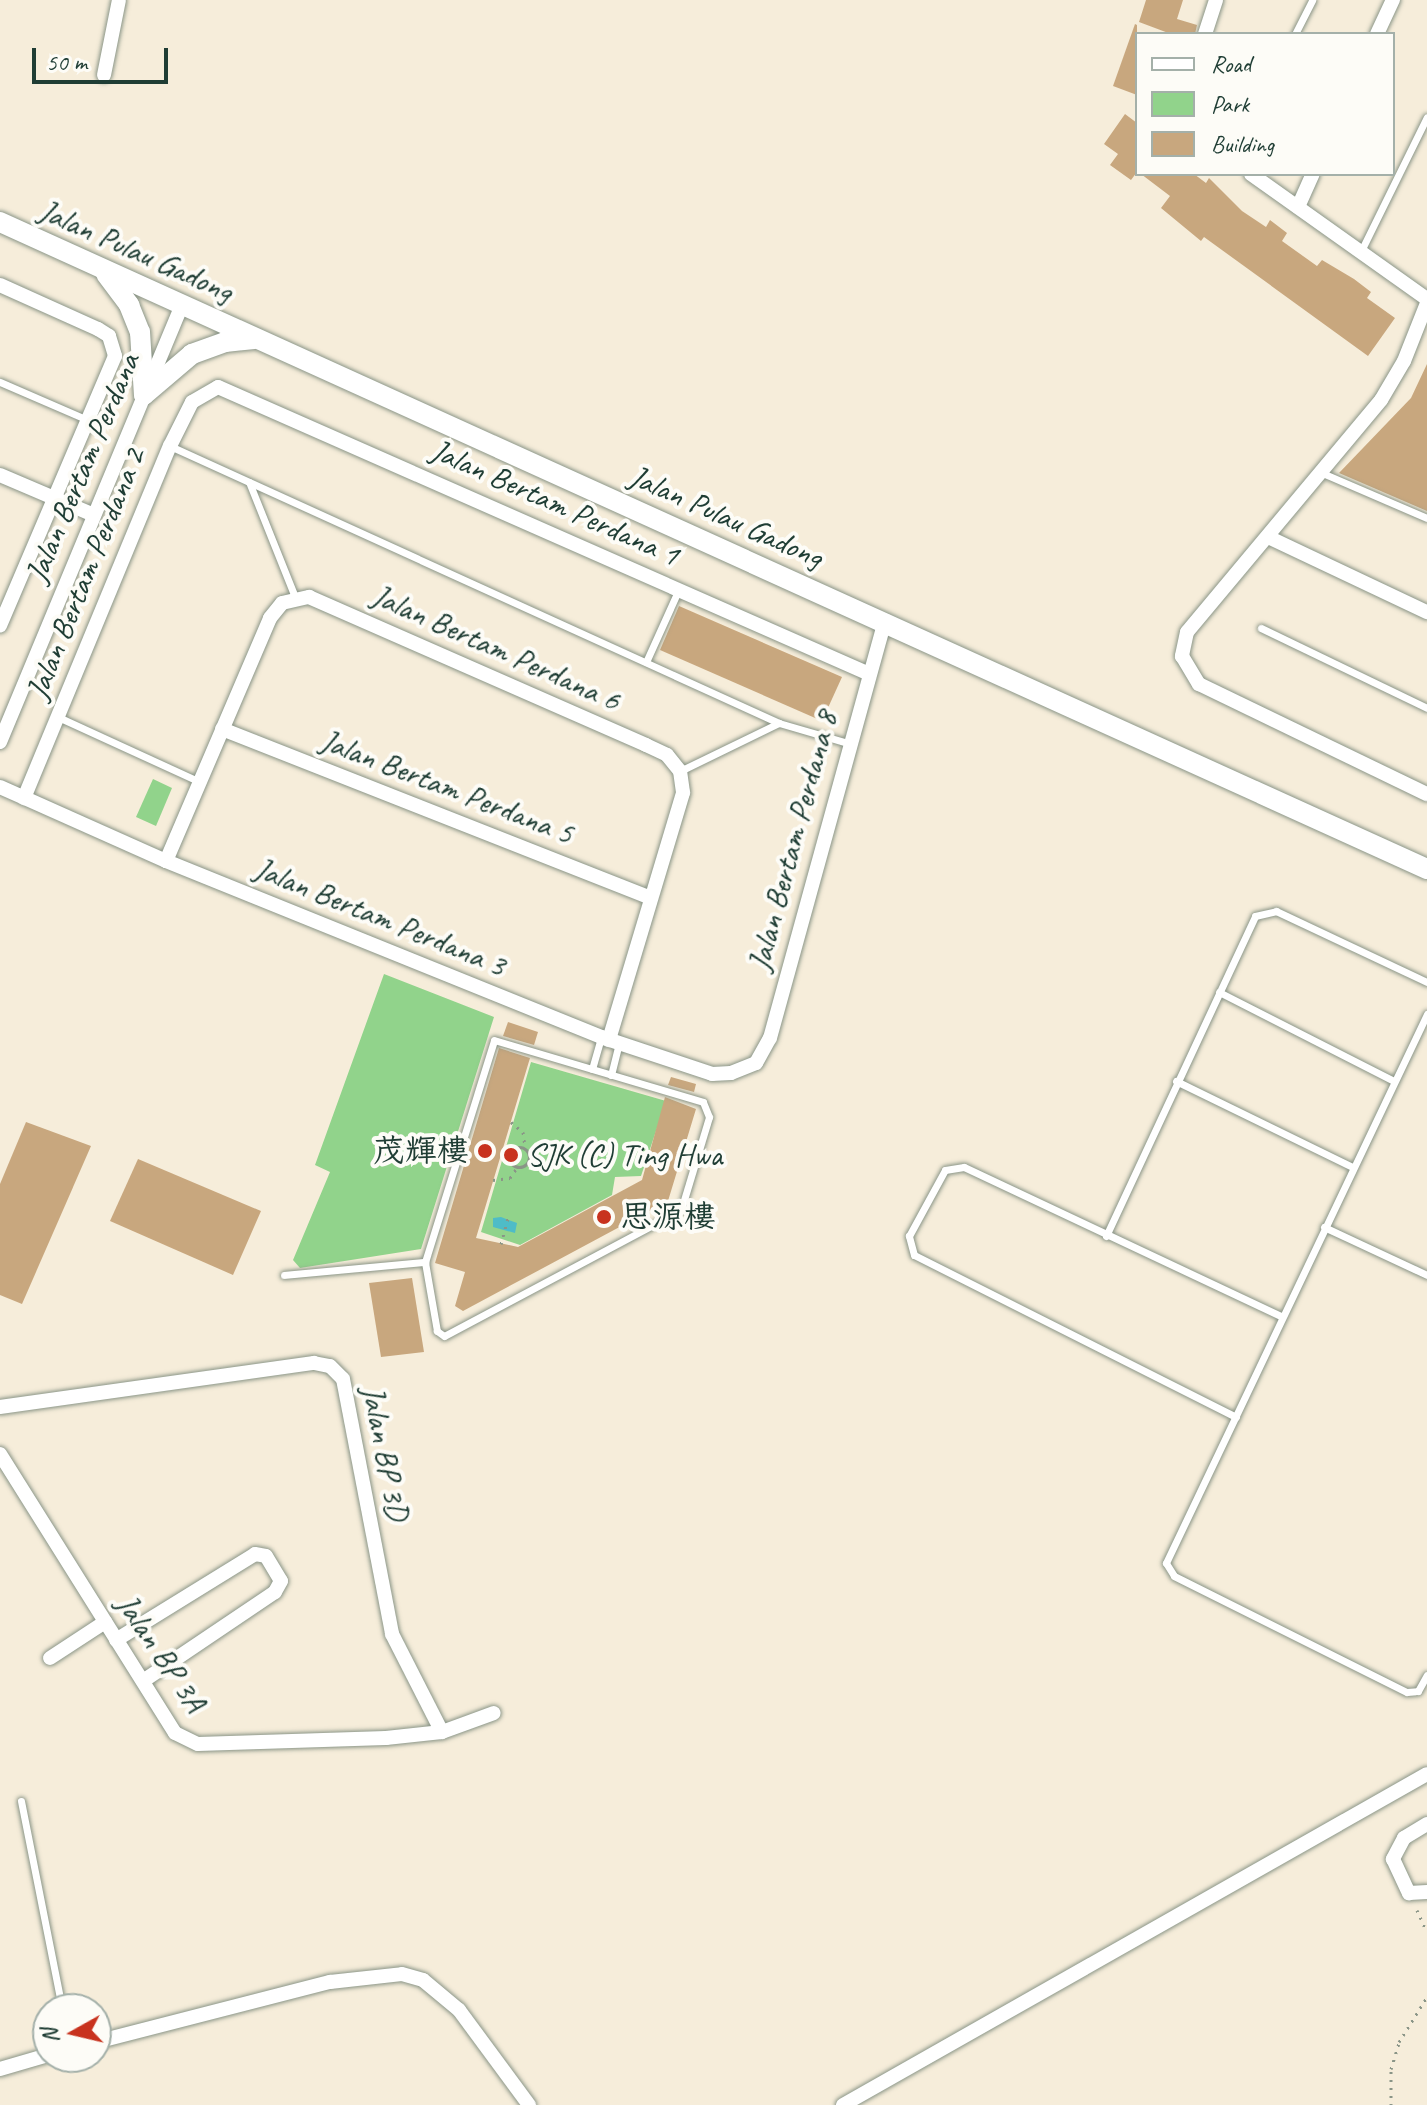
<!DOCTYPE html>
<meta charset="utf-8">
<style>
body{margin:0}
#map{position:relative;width:1427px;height:2105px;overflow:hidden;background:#f6edda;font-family:Caveat,"LXGW WenKai TC",sans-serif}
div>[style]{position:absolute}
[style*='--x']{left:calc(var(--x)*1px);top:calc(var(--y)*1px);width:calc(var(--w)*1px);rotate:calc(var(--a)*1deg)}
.green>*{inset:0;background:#91d38b}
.water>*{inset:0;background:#4ebcc7}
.building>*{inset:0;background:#c8a77e}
.path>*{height:3px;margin-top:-1.5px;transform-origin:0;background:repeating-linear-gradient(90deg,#8a9587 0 2px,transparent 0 8px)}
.path>.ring{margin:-1.5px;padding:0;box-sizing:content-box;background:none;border:3px solid #8a9587;border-radius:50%}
.roads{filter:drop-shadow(0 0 2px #8a9587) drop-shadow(0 0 2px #8a9587)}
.lane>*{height:7px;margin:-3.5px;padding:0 3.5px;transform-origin:3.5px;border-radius:3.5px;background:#fff}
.street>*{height:14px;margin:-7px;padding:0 7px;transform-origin:7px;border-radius:7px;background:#fff}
.secondary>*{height:20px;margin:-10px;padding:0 10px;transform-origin:10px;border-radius:10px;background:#fff}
.dots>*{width:22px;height:22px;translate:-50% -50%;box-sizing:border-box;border:4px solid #fdfcf7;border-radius:50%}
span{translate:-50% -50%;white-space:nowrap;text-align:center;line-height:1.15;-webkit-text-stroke:8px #fdfcf7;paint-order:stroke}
.street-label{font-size:32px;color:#1f3d34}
.poi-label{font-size:32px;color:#1f3d34}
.right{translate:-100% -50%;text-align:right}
.left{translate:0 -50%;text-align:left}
.legend{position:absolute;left:1135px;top:32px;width:260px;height:144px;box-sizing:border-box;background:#fdfcf7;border:2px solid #a4b0a9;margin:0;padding:10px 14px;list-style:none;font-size:24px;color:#1f3d34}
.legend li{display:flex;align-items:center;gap:16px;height:40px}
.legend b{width:40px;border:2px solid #a4b0a9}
.north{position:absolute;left:32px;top:1993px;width:80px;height:80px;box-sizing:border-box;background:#fdfcf7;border:2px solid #a4b0a9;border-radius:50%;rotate:262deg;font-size:22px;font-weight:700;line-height:32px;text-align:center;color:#1f3d34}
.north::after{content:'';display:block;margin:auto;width:28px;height:36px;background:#c8321e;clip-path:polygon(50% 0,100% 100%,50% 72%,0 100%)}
.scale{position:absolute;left:32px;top:48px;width:136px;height:36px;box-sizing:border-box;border:4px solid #1f3d34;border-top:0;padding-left:10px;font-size:24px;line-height:28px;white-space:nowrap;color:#1f3d34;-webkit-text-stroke:6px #fdfcf7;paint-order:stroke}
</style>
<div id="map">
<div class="green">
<div style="clip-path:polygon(153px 779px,172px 788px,156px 826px,136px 817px)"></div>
<div style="clip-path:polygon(384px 974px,494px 1017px,421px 1249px,300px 1268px,293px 1260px,330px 1172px,315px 1165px)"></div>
<div style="clip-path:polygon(531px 1062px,666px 1101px,641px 1176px,615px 1177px,612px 1195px,520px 1245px,481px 1232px)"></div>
</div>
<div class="water">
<div style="clip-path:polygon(501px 1217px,517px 1223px,515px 1233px,493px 1227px,493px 1218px)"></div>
</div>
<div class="building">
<div style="clip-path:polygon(1146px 0,1183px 0,1177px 19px,1197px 25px,1195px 34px,1171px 34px,1139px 22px)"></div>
<div style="clip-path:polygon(1135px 24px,1137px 25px,1137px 95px,1113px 86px)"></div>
<div style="clip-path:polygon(1125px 114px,1137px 123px,1137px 172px,1131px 180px,1110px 165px,1118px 154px,1104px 144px)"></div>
<div style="clip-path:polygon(1141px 174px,1194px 174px,1206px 183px,1209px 178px,1242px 211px,1266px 227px,1270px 220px,1287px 233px,1282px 241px,1317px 266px,1322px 260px,1354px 279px,1371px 292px,1367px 298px,1395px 318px,1368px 356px,1204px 237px,1201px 241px,1161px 208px,1170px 196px)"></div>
<div style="clip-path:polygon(1427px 364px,1427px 511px,1339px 473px,1411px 398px)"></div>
<div style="clip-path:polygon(679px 606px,842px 677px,822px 721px,660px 650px)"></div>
<div style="clip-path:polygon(508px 1022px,538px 1032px,534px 1045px,503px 1036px)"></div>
<div style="clip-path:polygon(499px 1048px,530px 1058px,476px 1238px,518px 1247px,642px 1180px,665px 1097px,696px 1109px,668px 1201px,463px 1311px,455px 1306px,465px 1272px,435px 1263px)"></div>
<div style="clip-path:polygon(671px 1077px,696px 1084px,694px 1092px,668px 1085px)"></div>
<div style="clip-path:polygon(26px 1122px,91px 1146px,22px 1304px,0 1295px,0 1184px)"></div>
<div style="clip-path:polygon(138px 1159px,261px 1211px,233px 1275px,110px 1221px)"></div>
<div style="clip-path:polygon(412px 1278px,424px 1352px,381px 1357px,369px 1283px)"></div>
</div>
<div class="path">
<div style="--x:511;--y:1122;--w:16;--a:40"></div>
<div style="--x:523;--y:1132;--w:15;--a:82"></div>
<div class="ring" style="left:509px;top:1147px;width:17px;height:17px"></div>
<div style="--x:493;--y:1180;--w:17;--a:-7"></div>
<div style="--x:510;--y:1178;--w:14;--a:-56"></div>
<div style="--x:501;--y:1244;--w:30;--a:-75"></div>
<div style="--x:1417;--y:1910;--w:24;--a:66"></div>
<div style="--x:1391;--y:2105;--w:36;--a:-90"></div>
<div style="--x:1391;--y:2069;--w:28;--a:-73"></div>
<div style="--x:1399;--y:2042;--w:53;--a:-58.1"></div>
</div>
<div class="roads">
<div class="lane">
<div style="--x:1295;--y:34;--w:38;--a:-63"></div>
<div style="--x:1361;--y:251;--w:149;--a:-63.8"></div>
<div style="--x:0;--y:382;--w:96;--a:23.4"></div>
<div style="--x:170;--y:446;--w:669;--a:24.46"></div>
<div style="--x:779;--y:723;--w:72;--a:16.2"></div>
<div style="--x:1320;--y:472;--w:116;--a:23.3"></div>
<div style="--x:249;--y:482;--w:124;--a:68.2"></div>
<div style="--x:1261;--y:628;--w:184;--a:25.7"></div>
<div style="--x:646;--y:662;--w:78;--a:-65.7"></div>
<div style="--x:58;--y:717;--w:156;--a:24.6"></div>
<div style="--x:680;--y:771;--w:110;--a:-25.9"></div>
<div style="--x:1219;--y:992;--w:196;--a:27"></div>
<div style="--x:1427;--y:1014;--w:608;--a:115.43"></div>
<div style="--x:1166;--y:1563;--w:15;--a:58"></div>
<div style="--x:1174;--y:1576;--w:260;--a:26.5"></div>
<div style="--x:1407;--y:1692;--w:11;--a:-5"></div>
<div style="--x:1418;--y:1691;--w:18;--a:-61"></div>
<div style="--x:494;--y:1040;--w:218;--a:16.5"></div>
<div style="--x:703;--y:1102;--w:16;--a:68"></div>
<div style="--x:709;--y:1117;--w:97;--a:106.8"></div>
<div style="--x:681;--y:1210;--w:268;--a:152"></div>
<div style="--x:444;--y:1336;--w:9;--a:-144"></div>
<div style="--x:437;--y:1331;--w:70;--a:-99.9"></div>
<div style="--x:425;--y:1262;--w:232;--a:-72.7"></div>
<div style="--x:592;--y:1069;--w:33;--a:-74"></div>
<div style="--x:611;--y:1075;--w:33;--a:-76"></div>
<div style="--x:1176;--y:1081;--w:196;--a:26"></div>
<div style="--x:1324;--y:1227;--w:114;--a:25"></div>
<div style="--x:1106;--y:1236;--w:353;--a:-65"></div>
<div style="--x:1255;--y:916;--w:22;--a:-13"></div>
<div style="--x:1276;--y:911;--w:167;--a:25.2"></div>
<div style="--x:284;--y:1275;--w:142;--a:-5.3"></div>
<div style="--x:1236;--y:1417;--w:360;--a:-153.3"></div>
<div style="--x:914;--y:1255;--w:20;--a:-105"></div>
<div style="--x:909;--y:1236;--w:75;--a:-61.4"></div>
<div style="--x:945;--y:1170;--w:19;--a:-9"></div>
<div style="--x:964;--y:1167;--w:350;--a:25.2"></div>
<div style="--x:21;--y:1801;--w:212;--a:78.8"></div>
</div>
<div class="street">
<div style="--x:1205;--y:34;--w:36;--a:-72"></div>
<div style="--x:1377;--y:34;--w:38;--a:-65"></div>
<div style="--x:104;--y:75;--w:76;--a:-78.7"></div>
<div style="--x:1251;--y:174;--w:216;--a:35.4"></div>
<div style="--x:1298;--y:207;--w:36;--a:-66"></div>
<div style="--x:0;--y:285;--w:107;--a:24.2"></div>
<div style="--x:98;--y:329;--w:13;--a:32"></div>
<div style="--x:109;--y:336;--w:21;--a:73"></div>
<div style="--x:115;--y:356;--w:293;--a:113.1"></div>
<div style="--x:1427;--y:303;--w:62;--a:111.6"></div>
<div style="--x:1404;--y:361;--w:45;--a:120.5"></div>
<div style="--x:1381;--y:400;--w:302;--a:129.9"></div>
<div style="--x:1187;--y:632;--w:25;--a:102"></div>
<div style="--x:1182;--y:656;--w:33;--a:59"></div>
<div style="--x:1199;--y:684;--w:253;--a:25.8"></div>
<div style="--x:0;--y:475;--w:102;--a:23.1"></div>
<div style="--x:1268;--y:537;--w:176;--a:25.3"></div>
<div style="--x:222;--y:729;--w:461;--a:21.5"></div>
<div style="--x:0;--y:742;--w:473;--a:-67.4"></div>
<div style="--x:0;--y:787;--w:182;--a:24"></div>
<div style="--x:166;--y:861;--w:469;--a:22"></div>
<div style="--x:601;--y:1037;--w:117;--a:18.4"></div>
<div style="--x:712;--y:1074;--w:19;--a:-3"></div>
<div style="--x:731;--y:1073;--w:27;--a:-22"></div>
<div style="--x:756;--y:1063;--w:29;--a:-61"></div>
<div style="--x:770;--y:1038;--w:433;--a:-74.6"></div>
<div style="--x:24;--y:798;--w:381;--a:-67.5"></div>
<div style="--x:170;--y:446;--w:49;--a:-63.4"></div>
<div style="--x:192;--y:402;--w:30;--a:-30"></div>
<div style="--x:218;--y:387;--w:709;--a:23.78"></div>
<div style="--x:166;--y:861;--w:264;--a:-66.8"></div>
<div style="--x:270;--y:618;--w:19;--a:-51"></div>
<div style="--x:282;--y:603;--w:28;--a:-13"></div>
<div style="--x:309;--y:597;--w:368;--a:23.7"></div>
<div style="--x:646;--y:745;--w:23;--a:25"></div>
<div style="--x:667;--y:755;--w:21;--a:51"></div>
<div style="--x:680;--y:771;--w:22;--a:82"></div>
<div style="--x:683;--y:793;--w:258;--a:106.7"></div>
<div style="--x:0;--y:1407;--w:317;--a:-8"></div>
<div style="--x:314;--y:1363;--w:16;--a:11"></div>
<div style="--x:330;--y:1366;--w:18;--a:45"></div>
<div style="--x:343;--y:1379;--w:260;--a:79.1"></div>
<div style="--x:392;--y:1634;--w:110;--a:63"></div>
<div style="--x:0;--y:1454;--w:329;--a:57.9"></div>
<div style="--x:175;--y:1733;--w:25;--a:26"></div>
<div style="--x:198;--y:1744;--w:188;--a:-1.8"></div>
<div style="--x:386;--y:1738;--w:56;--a:-6.1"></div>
<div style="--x:442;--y:1732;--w:55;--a:-20.1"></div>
<div style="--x:116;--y:1640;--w:163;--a:-31.7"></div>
<div style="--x:255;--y:1554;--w:11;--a:10"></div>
<div style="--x:266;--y:1556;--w:29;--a:59"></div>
<div style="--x:281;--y:1581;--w:13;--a:119"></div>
<div style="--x:275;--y:1592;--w:159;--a:146"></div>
<div style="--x:50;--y:1658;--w:66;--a:-33.2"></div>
<div style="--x:1427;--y:1824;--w:27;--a:149"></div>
<div style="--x:1404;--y:1838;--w:24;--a:118"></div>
<div style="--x:1393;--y:1859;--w:38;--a:65"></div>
<div style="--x:1409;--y:1893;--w:18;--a:-3"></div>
<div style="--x:96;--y:2042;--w:242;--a:-14.4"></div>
<div style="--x:330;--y:1982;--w:72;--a:-6.3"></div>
<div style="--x:402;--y:1974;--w:22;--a:16"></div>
<div style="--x:423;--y:1980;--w:47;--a:39.8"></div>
<div style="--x:459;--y:2010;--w:118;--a:53.6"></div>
<div style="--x:0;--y:2069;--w:50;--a:-16.3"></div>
<div style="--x:843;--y:2105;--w:671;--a:-29.54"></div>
</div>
<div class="secondary">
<div style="--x:0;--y:222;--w:1567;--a:24.39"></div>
<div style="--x:106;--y:274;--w:39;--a:53"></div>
<div style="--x:129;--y:305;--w:29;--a:68"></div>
<div style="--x:140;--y:332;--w:63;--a:86.4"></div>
<div style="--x:144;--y:395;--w:63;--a:-40.5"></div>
<div style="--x:192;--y:354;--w:35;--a:-20"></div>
<div style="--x:225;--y:342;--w:29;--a:-6"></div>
</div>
</div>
<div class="dots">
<div style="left:485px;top:1151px;background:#c8321e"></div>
<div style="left:511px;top:1155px;background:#c8321e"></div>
<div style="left:604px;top:1217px;background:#c8321e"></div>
</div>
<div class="street-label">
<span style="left:136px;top:251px;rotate:24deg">Jalan Pulau Gadong</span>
<span style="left:83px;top:468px;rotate:-67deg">Jalan Bertam Perdana</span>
<span style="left:555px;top:503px;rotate:24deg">Jalan Bertam Perdana 1</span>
<span style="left:726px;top:517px;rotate:24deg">Jalan Pulau Gadong</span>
<span style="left:86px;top:574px;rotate:-68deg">Jalan Bertam Perdana 2</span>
<span style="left:496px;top:648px;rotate:24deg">Jalan Bertam Perdana 6</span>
<span style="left:447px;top:787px;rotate:21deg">Jalan Bertam Perdana 5</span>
<span style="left:793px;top:841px;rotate:-75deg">Jalan Bertam Perdana 8</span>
<span style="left:380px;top:917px;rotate:22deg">Jalan Bertam Perdana 3</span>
<span style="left:385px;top:1453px;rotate:79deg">Jalan BP 3D</span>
<span style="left:161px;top:1653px;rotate:56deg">Jalan BP 3A</span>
</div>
<div class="poi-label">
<span class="right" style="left:469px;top:1151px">茂輝樓</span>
<span class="left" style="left:527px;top:1155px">SJK (C) Ting Hwa</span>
<span class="left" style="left:620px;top:1217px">思源樓</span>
</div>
<ul class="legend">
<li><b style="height:10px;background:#fff"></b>Road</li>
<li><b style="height:22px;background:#91d38b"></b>Park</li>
<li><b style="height:22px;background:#c8a77e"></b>Building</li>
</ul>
<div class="north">N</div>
<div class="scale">50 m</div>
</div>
